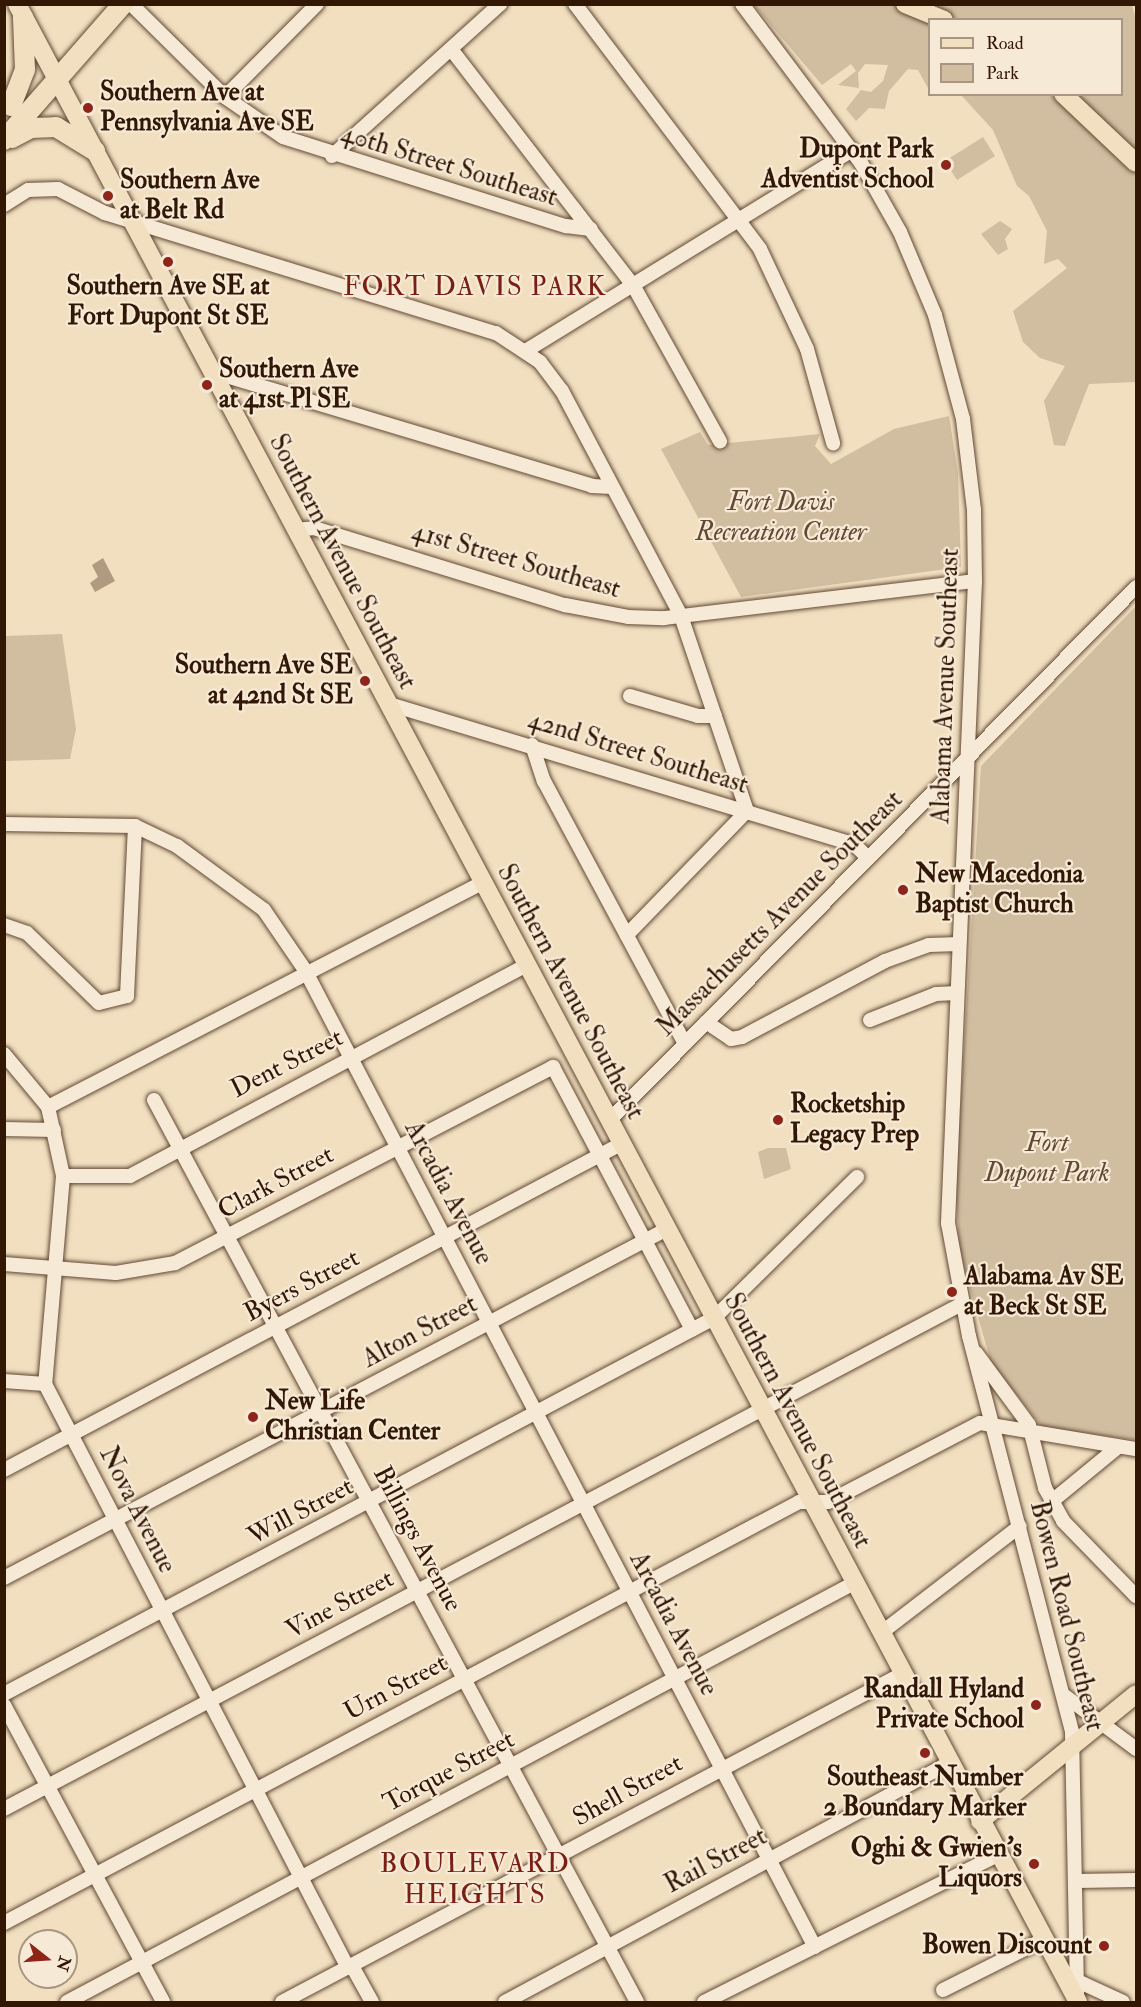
<!DOCTYPE html>
<style>
body{margin:0}
#map{position:relative;width:1141px;height:2007px;overflow:hidden;background:#f1dfc0;font-family:"IM FELL Double Pica",serif}
div>[style]{position:absolute}
[style*='--x']{left:calc(var(--x)*1px);top:calc(var(--y)*1px);width:calc(var(--w)*1px);rotate:calc(var(--a)*1deg)}
.green>*{inset:0;background:#d1bda0}
.water>*{inset:0;background:#b09b80}
.roads{filter:drop-shadow(0 0 2px #624934) drop-shadow(0 0 2px #624934)}
.minor>*{height:14px;margin:-7px;padding:0 7px;transform-origin:7px;border-radius:7px;background:#f6ead6}
.major>*{height:18px;margin:-9px;padding:0 9px;transform-origin:9px;border-radius:9px;background:#f1dfc0}
.highway>*{height:20px;margin:-10px;padding:0 10px;transform-origin:10px;border-radius:10px;background:#f1dfc0}
.dots>*{width:16px;height:16px;translate:-50% -50%;box-sizing:border-box;border:3px solid #f6ead6;border-radius:50%}
span{translate:-50% -50%;white-space:nowrap;text-align:center;line-height:1.15;-webkit-text-stroke:4.5px #f6ead6;paint-order:stroke}
.poi-label{font-size:26px;color:#331705;font-weight:700}
.left{translate:0 -50%;text-align:left}
.right{translate:-100% -50%;text-align:right}
.street-label{font-size:26px;color:#331705}
.park-label{font-size:26px;color:#624934;font-style:italic}
.neighbourhood-label{font-size:27px;color:#7a1f14;letter-spacing:1.5px}
.frame{position:absolute;inset:0;border:6px solid #331705;pointer-events:none}
.legend{position:absolute;left:928px;top:18px;width:195px;height:78px;box-sizing:border-box;background:#f6ead6;border:2px solid #a89682;margin:0;padding:8px 10px;list-style:none;font-size:18px;color:#331705}
.legend li{display:flex;align-items:center;gap:12px;height:30px}
.legend b{width:30px;border:2px solid #a89682}
.north{position:absolute;left:18px;top:1929px;width:60px;height:60px;box-sizing:border-box;background:#f6ead6;border:2px solid #a89682;border-radius:50%;rotate:107deg;font-size:16px;font-weight:700;line-height:24px;text-align:center;color:#331705}
.north::after{content:'';display:block;margin:auto;width:21px;height:27px;background:#8f2418;clip-path:polygon(50% 0,100% 100%,50% 72%,0 100%)}
</style>
<div id="map">
<div class="green">
<div style="clip-path:polygon(754px 5px,1132px 5px,1136px 20px,1136px 382px,1089px 384px,1065px 446px,1054px 445px,1044px 401px,1065px 366px,1040px 358px,1023px 342px,1013px 311px,1067px 268px,1058px 259px,1044px 264px,1047px 231px,1029px 196px,1017px 186px,993px 130px,961px 95px,1122px 94px,1122px 20px,930px 20px,929px 90px,918px 70px,908px 69px,889px 91px,885px 109px,869px 108px,856px 121px,846px 109px,861px 90px,871px 92px,883px 81px,888px 65px,865px 64px,858px 73px,859px 88px,838px 85px,856px 71px,851px 64px,822px 85px)"></div>
<div style="clip-path:polygon(983px 137px,995px 156px,957px 180px,945px 161px)"></div>
<div style="clip-path:polygon(1000px 221px,1012px 229px,1005px 239px,1008px 249px,998px 255px,981px 234px)"></div>
<div style="clip-path:polygon(949px 416px,958px 473px,961px 567px,741px 597px,661px 449px,700px 432px,708px 445px,820px 434px,815px 446px,831px 464px,894px 429px)"></div>
<div style="clip-path:polygon(1136px 606px,1136px 1440px,1042px 1427px,991px 1362px,959px 1250px,956px 1182px,981px 766px)"></div>
<div style="clip-path:polygon(62px 634px,76px 729px,70px 759px,5px 761px,5px 636px)"></div>
<div style="clip-path:polygon(768px 1148px,786px 1148px,791px 1169px,764px 1179px,758px 1152px)"></div>
</div>
<div class="water">
<div style="clip-path:polygon(103px 558px,115px 581px,95px 592px,90px 583px,98px 577px,92px 565px)"></div>
</div>
<div class="roads">
<div class="minor">
<div style="--x:131;--y:4;--w:132;--a:44.7"></div>
<div style="--x:225;--y:97;--w:70;--a:34.6"></div>
<div style="--x:283;--y:137;--w:297;--a:17.5"></div>
<div style="--x:566;--y:226;--w:25;--a:7"></div>
<div style="--x:575;--y:4;--w:307;--a:52.9"></div>
<div style="--x:760;--y:249;--w:110;--a:64.8"></div>
<div style="--x:807;--y:349;--w:98;--a:74.5"></div>
<div style="--x:742;--y:4;--w:199;--a:53.2"></div>
<div style="--x:861;--y:163;--w:79;--a:60.5"></div>
<div style="--x:900;--y:232;--w:90;--a:67.1"></div>
<div style="--x:935;--y:315;--w:108;--a:74.9"></div>
<div style="--x:963;--y:419;--w:92;--a:83.1"></div>
<div style="--x:974;--y:510;--w:71;--a:89.2"></div>
<div style="--x:975;--y:581;--w:643;--a:92.41"></div>
<div style="--x:948;--y:1223;--w:115;--a:79.5"></div>
<div style="--x:969;--y:1336;--w:409;--a:75.4"></div>
<div style="--x:1072;--y:1732;--w:266;--a:88.9"></div>
<div style="--x:451;--y:49;--w:298;--a:52.4"></div>
<div style="--x:633;--y:285;--w:179;--a:60.9"></div>
<div style="--x:225;--y:97;--w:131;--a:-45.3"></div>
<div style="--x:332;--y:156;--w:227;--a:-42.1"></div>
<div style="--x:4;--y:205;--w:28;--a:-32"></div>
<div style="--x:28;--y:190;--w:30;--a:-2"></div>
<div style="--x:58;--y:189;--w:53;--a:27.1"></div>
<div style="--x:105;--y:213;--w:409;--a:17.1"></div>
<div style="--x:496;--y:333;--w:53;--a:33.4"></div>
<div style="--x:540;--y:362;--w:36;--a:53"></div>
<div style="--x:562;--y:391;--w:255;--a:62.1"></div>
<div style="--x:681;--y:616;--w:206;--a:71.3"></div>
<div style="--x:747;--y:811;--w:173;--a:134.1"></div>
<div style="--x:527;--y:350;--w:382;--a:-31.6"></div>
<div style="--x:213;--y:372;--w:396;--a:16.7"></div>
<div style="--x:592;--y:486;--w:20;--a:3"></div>
<div style="--x:296;--y:530;--w:18;--a:-6"></div>
<div style="--x:314;--y:528;--w:263;--a:17.1"></div>
<div style="--x:565;--y:605;--w:64;--a:10.8"></div>
<div style="--x:628;--y:617;--w:36;--a:2"></div>
<div style="--x:664;--y:618;--w:313;--a:-6.8"></div>
<div style="--x:630;--y:696;--w:71;--a:16.4"></div>
<div style="--x:698;--y:716;--w:17;--a:0"></div>
<div style="--x:389;--y:704;--w:486;--a:16.8"></div>
<div style="--x:854;--y:844;--w:20;--a:45"></div>
<div style="--x:532;--y:745;--w:38;--a:72"></div>
<div style="--x:544;--y:781;--w:298;--a:61.8"></div>
<div style="--x:4;--y:824;--w:131;--a:0.9"></div>
<div style="--x:135;--y:826;--w:47;--a:25.5"></div>
<div style="--x:177;--y:846;--w:108;--a:36.3"></div>
<div style="--x:264;--y:910;--w:73;--a:55.7"></div>
<div style="--x:305;--y:970;--w:1102;--a:62.44"></div>
<div style="--x:4;--y:925;--w:24;--a:19"></div>
<div style="--x:27;--y:933;--w:100;--a:44.2"></div>
<div style="--x:99;--y:1003;--w:29;--a:-14"></div>
<div style="--x:127;--y:996;--w:170;--a:-87.3"></div>
<div style="--x:870;--y:1020;--w:71;--a:-21.5"></div>
<div style="--x:936;--y:994;--w:21;--a:-3"></div>
<div style="--x:706;--y:1022;--w:30;--a:34"></div>
<div style="--x:731;--y:1039;--w:11;--a:-10"></div>
<div style="--x:742;--y:1037;--w:162;--a:-28"></div>
<div style="--x:885;--y:961;--w:47;--a:-20"></div>
<div style="--x:929;--y:945;--w:30;--a:-2"></div>
<div style="--x:4;--y:1054;--w:69;--a:50.3"></div>
<div style="--x:48;--y:1107;--w:71;--a:77.7"></div>
<div style="--x:63;--y:1176;--w:209;--a:94.9"></div>
<div style="--x:45;--y:1384;--w:658;--a:62.58"></div>
<div style="--x:154;--y:1100;--w:1023;--a:61.83"></div>
<div style="--x:48;--y:1107;--w:490;--a:-27.3"></div>
<div style="--x:609;--y:1121;--w:750;--a:-45.38"></div>
<div style="--x:4;--y:1129;--w:50;--a:1.1"></div>
<div style="--x:63;--y:1176;--w:67;--a:0"></div>
<div style="--x:130;--y:1176;--w:449;--a:-28"></div>
<div style="--x:4;--y:1264;--w:112;--a:4.6"></div>
<div style="--x:116;--y:1273;--w:60;--a:-9.6"></div>
<div style="--x:175;--y:1263;--w:426;--a:-27.4"></div>
<div style="--x:553;--y:1067;--w:297;--a:62.1"></div>
<div style="--x:976;--y:1353;--w:89;--a:53.6"></div>
<div style="--x:1029;--y:1425;--w:65;--a:75.7"></div>
<div style="--x:1045;--y:1488;--w:38;--a:61"></div>
<div style="--x:1063;--y:1521;--w:105;--a:45.8"></div>
<div style="--x:4;--y:1381;--w:41;--a:4.2"></div>
<div style="--x:4;--y:1470;--w:698;--a:-27.85"></div>
<div style="--x:1051;--y:1502;--w:87;--a:-39.4"></div>
<div style="--x:4;--y:1578;--w:749;--a:-27.76"></div>
<div style="--x:881;--y:1633;--w:175;--a:-37.6"></div>
<div style="--x:4;--y:1694;--w:803;--a:-27.9"></div>
<div style="--x:714;--y:1318;--w:201;--a:-44.6"></div>
<div style="--x:1065;--y:1696;--w:89;--a:36.7"></div>
<div style="--x:4;--y:1705;--w:337;--a:61.8"></div>
<div style="--x:4;--y:1809;--w:1083;--a:-27.8"></div>
<div style="--x:1077;--y:1881;--w:59;--a:-1"></div>
<div style="--x:4;--y:1923;--w:900;--a:-27.9"></div>
<div style="--x:799;--y:1502;--w:29;--a:0"></div>
<div style="--x:828;--y:1502;--w:171;--a:-27.5"></div>
<div style="--x:980;--y:1423;--w:158;--a:9.5"></div>
<div style="--x:352;--y:1966;--w:41;--a:60.9"></div>
<div style="--x:1071;--y:1978;--w:57;--a:24.8"></div>
<div style="--x:943;--y:1990;--w:112;--a:-26.6"></div>
<div style="--x:67;--y:2002;--w:892;--a:-28.03"></div>
<div style="--x:282;--y:2002;--w:701;--a:-27.88"></div>
<div style="--x:505;--y:2002;--w:504;--a:-28.29"></div>
<div style="--x:704;--y:2002;--w:329;--a:-26.6"></div>
</div>
<div class="major">
<div style="--x:17;--y:4;--w:2262;--a:62.03"></div>
<div style="--x:905;--y:4;--w:42;--a:22.3"></div>
<div style="--x:1063;--y:94;--w:100;--a:43.4"></div>
<div style="--x:980;--y:1821;--w:201;--a:-39.1"></div>
</div>
<div class="highway">
<div style="--x:11;--y:106;--w:39;--a:-69"></div>
<div style="--x:25;--y:70;--w:53;--a:-92.2"></div>
<div style="--x:12;--y:138;--w:21;--a:-28"></div>
<div style="--x:31;--y:128;--w:25;--a:-2"></div>
<div style="--x:56;--y:127;--w:46;--a:31.6"></div>
<div style="--x:4;--y:140;--w:181;--a:-48.8"></div>
</div>
</div>
<div class="dots">
<div style="left:88px;top:108px;background:#8f2418"></div>
<div style="left:946px;top:165px;background:#8f2418"></div>
<div style="left:108px;top:196px;background:#8f2418"></div>
<div style="left:168px;top:262px;background:#8f2418"></div>
<div style="left:207px;top:385px;background:#8f2418"></div>
<div style="left:365px;top:681px;background:#8f2418"></div>
<div style="left:903px;top:890px;background:#8f2418"></div>
<div style="left:778px;top:1120px;background:#8f2418"></div>
<div style="left:952px;top:1292px;background:#8f2418"></div>
<div style="left:253px;top:1417px;background:#8f2418"></div>
<div style="left:1036px;top:1705px;background:#8f2418"></div>
<div style="left:925px;top:1753px;background:#8f2418"></div>
<div style="left:1034px;top:1864px;background:#8f2418"></div>
<div style="left:1104px;top:1946px;background:#8f2418"></div>
</div>
<div class="poi-label">
<span class="left" style="left:100px;top:108px">Southern Ave at<br>Pennsylvania Ave SE</span>
<span class="right" style="left:934px;top:165px">Dupont Park<br>Adventist School</span>
<span class="left" style="left:120px;top:196px">Southern Ave<br>at Belt Rd</span>
<span style="left:168px;top:302px">Southern Ave SE at<br>Fort Dupont St SE</span>
<span class="left" style="left:219px;top:385px">Southern Ave<br>at 41st Pl SE</span>
<span class="right" style="left:353px;top:681px">Southern Ave SE<br>at 42nd St SE</span>
<span class="left" style="left:915px;top:890px">New Macedonia<br>Baptist Church</span>
<span class="left" style="left:790px;top:1120px">Rocketship<br>Legacy Prep</span>
<span class="left" style="left:964px;top:1292px">Alabama Av SE<br>at Beck St SE</span>
<span class="left" style="left:265px;top:1417px">New Life<br>Christian Center</span>
<span class="right" style="left:1024px;top:1705px">Randall Hyland<br>Private School</span>
<span style="left:925px;top:1793px">Southeast Number<br>2 Boundary Marker</span>
<span class="right" style="left:1022px;top:1864px">Oghi &amp; Gwien's<br>Liquors</span>
<span class="right" style="left:1092px;top:1946px">Bowen Discount</span>
</div>
<div class="street-label">
<span style="left:449px;top:166px;rotate:17deg">40th Street Southeast</span>
<span style="left:516px;top:561px;rotate:16deg">41st Street Southeast</span>
<span style="left:342px;top:562px;rotate:62deg">Southern Avenue Southeast</span>
<span style="left:946px;top:686px;rotate:-88deg">Alabama Avenue Southeast</span>
<span style="left:638px;top:753px;rotate:17deg">42nd Street Southeast</span>
<span style="left:780px;top:914px;rotate:-45deg">Massachusetts Avenue Southeast</span>
<span style="left:570px;top:992px;rotate:62deg">Southern Avenue Southeast</span>
<span style="left:287px;top:1064px;rotate:-27deg">Dent Street</span>
<span style="left:276px;top:1183px;rotate:-28deg">Clark Street</span>
<span style="left:448px;top:1193px;rotate:62deg">Arcadia Avenue</span>
<span style="left:302px;top:1286px;rotate:-28deg">Byers Street</span>
<span style="left:420px;top:1332px;rotate:-28deg">Alton Street</span>
<span style="left:797px;top:1421px;rotate:62deg">Southern Avenue Southeast</span>
<span style="left:137px;top:1510px;rotate:63deg">Nova Avenue</span>
<span style="left:301px;top:1512px;rotate:-28deg">Will Street</span>
<span style="left:417px;top:1539px;rotate:62deg">Billings Avenue</span>
<span style="left:340px;top:1605px;rotate:-28deg">Vine Street</span>
<span style="left:1066px;top:1616px;rotate:76deg">Bowen Road Southeast</span>
<span style="left:673px;top:1624px;rotate:62deg">Arcadia Avenue</span>
<span style="left:396px;top:1688px;rotate:-28deg">Urn Street</span>
<span style="left:449px;top:1772px;rotate:-28deg">Torque Street</span>
<span style="left:628px;top:1791px;rotate:-29deg">Shell Street</span>
<span style="left:716px;top:1861px;rotate:-28deg">Rail Street</span>
</div>
<div class="park-label">
<span style="left:781px;top:518px">Fort Davis<br>Recreation Center</span>
<span style="left:1047px;top:1159px">Fort<br>Dupont Park</span>
</div>
<div class="neighbourhood-label">
<span style="left:475px;top:287px">FORT DAVIS PARK</span>
<span style="left:475px;top:1879px">BOULEVARD<br>HEIGHTS</span>
</div>
<div class="frame"></div>
<ul class="legend">
<li><b style="height:8px;background:#f1dfc0"></b>Road</li>
<li><b style="height:16px;background:#d1bda0"></b>Park</li>
</ul>
<div class="north">N</div>
</div>
